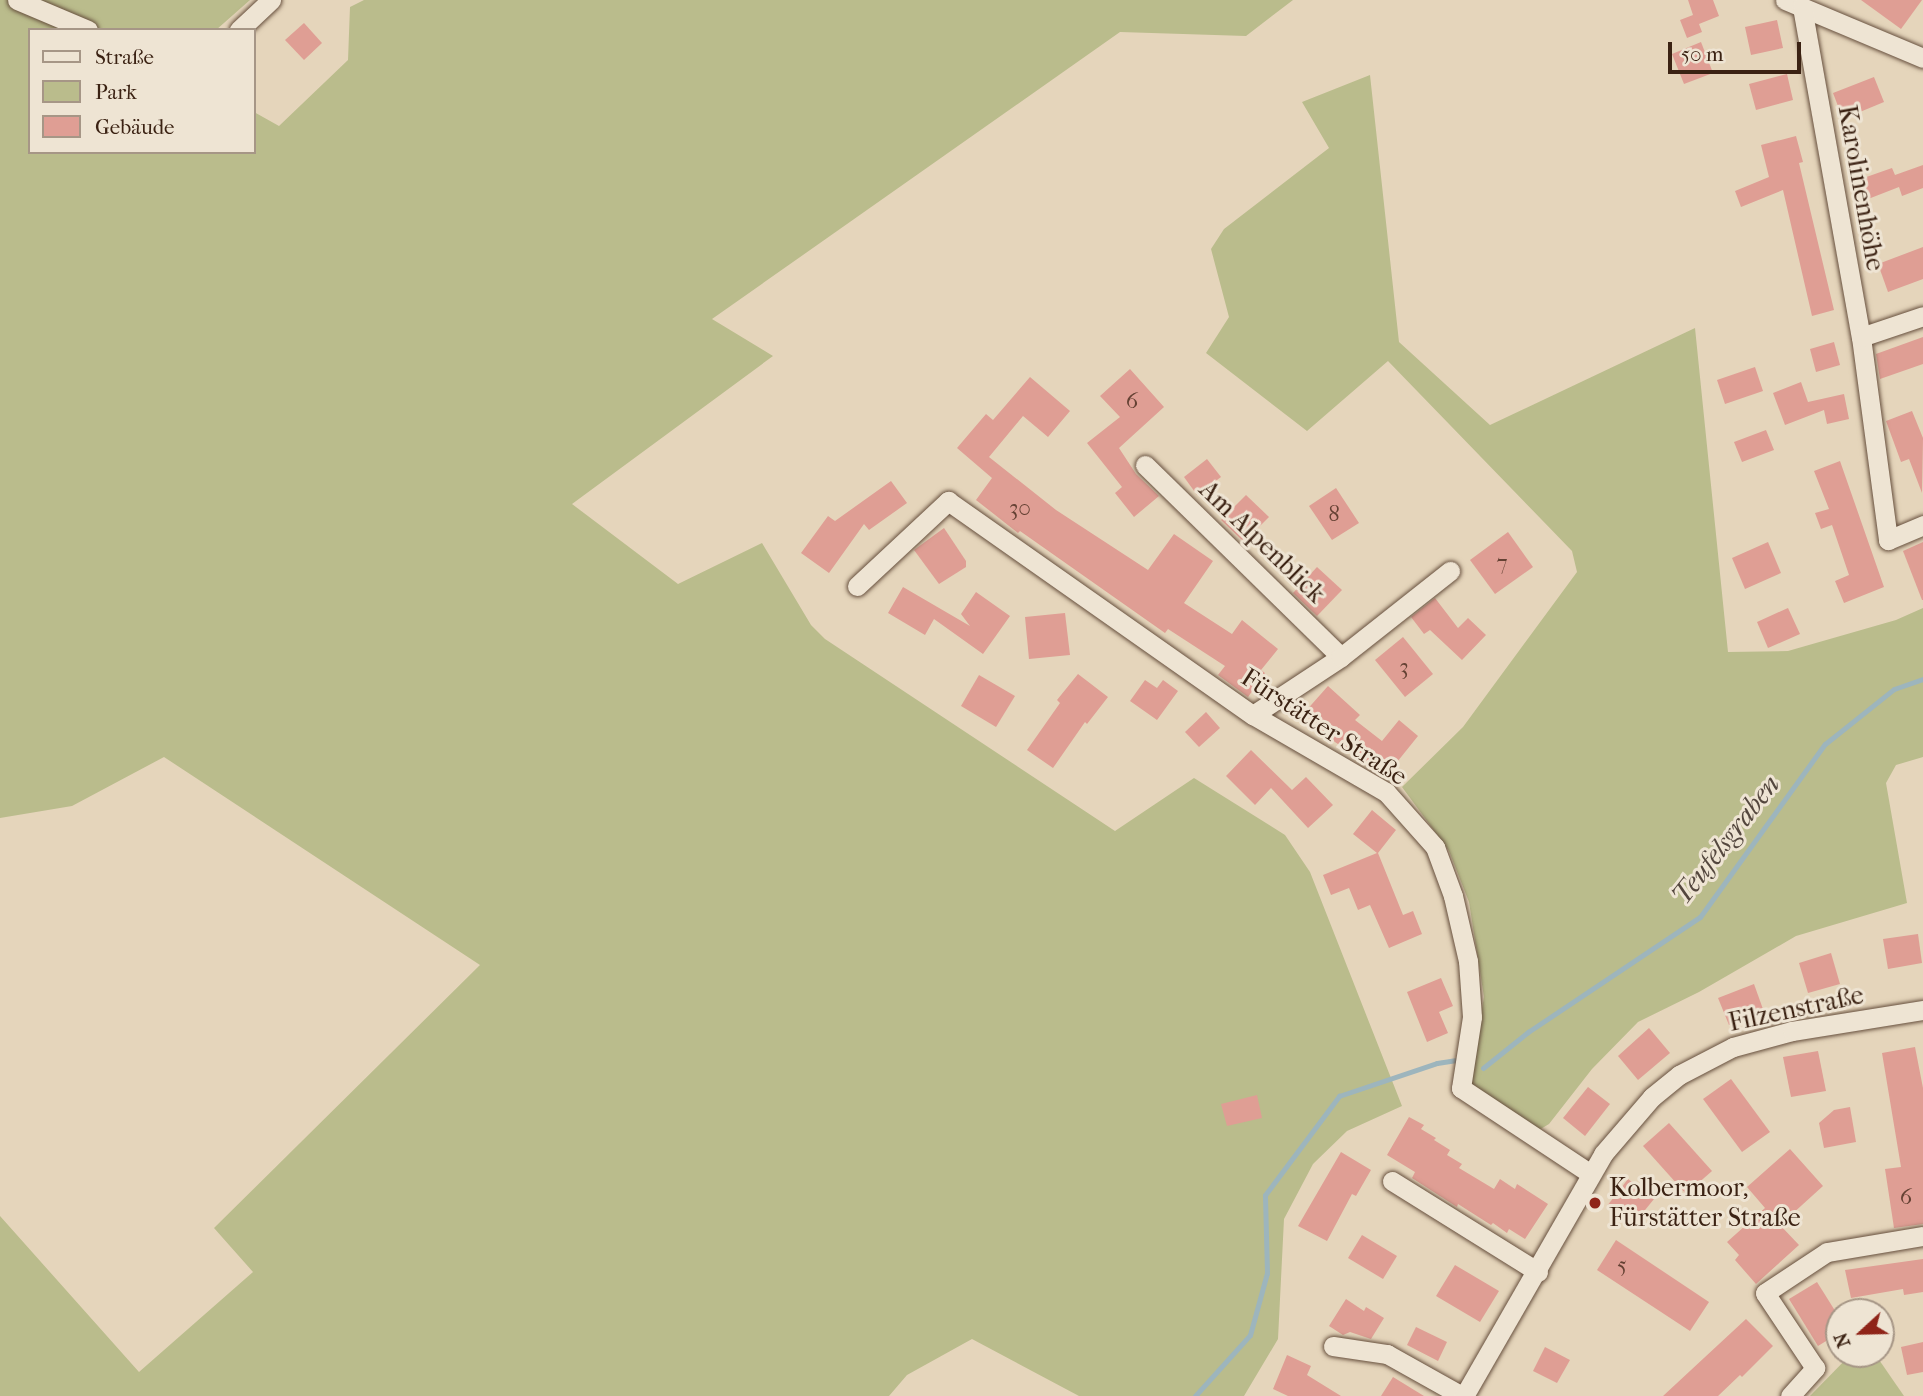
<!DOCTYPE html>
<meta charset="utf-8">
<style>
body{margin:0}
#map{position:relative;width:1923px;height:1396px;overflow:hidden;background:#e5d5bb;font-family:"IM FELL French Canon",serif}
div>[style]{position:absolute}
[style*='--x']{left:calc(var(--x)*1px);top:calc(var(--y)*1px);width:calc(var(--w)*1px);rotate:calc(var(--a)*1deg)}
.green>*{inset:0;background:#babc8c}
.stream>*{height:5px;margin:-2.5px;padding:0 2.5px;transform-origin:2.5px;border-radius:2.5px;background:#9db5bd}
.building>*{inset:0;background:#df9e94}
.roads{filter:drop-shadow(0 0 2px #664f3d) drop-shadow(0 0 2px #664f3d)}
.minor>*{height:19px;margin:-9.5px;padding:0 9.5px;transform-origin:9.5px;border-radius:9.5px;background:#eee4d3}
.dots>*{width:19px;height:19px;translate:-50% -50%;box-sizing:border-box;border:4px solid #eee4d3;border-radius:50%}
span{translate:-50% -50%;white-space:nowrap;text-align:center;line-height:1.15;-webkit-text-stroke:6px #eee4d3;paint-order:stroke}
.number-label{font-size:23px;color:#644133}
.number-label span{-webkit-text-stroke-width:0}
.street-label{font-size:26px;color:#3b2213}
.poi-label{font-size:26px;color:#3b2213}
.left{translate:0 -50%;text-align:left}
.water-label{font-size:28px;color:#54473e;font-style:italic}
.legend{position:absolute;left:28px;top:28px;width:228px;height:126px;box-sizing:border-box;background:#eee4d3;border:2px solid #a69686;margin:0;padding:9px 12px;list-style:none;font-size:21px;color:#3b2213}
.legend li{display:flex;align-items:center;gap:14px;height:35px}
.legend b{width:35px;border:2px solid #a69686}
.north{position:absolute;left:1825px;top:1298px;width:70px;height:70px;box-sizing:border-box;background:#eee4d3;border:2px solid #a69686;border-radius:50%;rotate:248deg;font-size:19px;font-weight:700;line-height:28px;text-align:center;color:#3b2213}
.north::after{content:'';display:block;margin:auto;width:24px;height:32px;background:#8f2418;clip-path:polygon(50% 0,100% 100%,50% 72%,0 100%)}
.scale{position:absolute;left:1668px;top:42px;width:133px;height:32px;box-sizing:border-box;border:4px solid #3b2213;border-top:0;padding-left:9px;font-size:21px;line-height:24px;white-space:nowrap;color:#3b2213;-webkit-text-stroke:5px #eee4d3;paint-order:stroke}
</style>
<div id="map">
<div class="green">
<div style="clip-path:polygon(0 0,250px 0,216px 30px,30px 30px,30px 152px,254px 152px,254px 112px,279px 126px,348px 60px,350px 7px,364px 0,1293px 0,1246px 36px,1120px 32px,712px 319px,773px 356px,572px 504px,678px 584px,762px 543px,811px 625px,825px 639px,1115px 831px,1194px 778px,1285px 835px,1310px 872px,1402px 1106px,1347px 1131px,1313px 1164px,1284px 1219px,1278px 1339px,1244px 1396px,1079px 1396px,972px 1339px,907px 1375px,889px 1396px,0 1396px,0 1216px,139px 1372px,253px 1272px,214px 1228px,480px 965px,164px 757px,72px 806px,0 818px)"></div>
<div style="clip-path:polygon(1370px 75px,1399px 342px,1490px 425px,1695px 328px,1728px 652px,1788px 651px,1896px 620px,1923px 608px,1923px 757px,1896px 765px,1886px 783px,1907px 903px,1796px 936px,1699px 992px,1638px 1022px,1592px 1069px,1549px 1124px,1539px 1130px,1469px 1086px,1484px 997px,1469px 902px,1449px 851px,1402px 787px,1463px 727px,1577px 572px,1572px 551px,1388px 361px,1307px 431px,1206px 353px,1229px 317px,1211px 249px,1224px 229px,1329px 148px,1302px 102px)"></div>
<div style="clip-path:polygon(1851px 1354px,1875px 1354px,1904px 1396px,1810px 1396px)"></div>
</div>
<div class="stream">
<div style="--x:1483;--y:1068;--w:58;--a:-38.7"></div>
<div style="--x:1528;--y:1032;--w:207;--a:-33.8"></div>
<div style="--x:1700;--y:917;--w:213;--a:-54.2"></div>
<div style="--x:1825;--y:744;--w:88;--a:-38.6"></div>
<div style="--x:1894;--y:689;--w:31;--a:-19"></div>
<div style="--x:1195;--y:1396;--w:82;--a:-48"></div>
<div style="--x:1250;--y:1335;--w:64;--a:-74.7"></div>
<div style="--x:1267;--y:1273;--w:78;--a:-91.5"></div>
<div style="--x:1265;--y:1195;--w:124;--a:-53.2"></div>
<div style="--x:1339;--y:1096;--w:103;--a:-18.6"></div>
<div style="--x:1437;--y:1063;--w:18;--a:-9"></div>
</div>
<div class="building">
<div style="clip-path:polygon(1688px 0,1713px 0,1719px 16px,1699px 24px,1702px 32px,1687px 38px,1680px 20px,1693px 15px)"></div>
<div style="clip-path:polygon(1861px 0,1922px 0,1901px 29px)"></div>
<div style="clip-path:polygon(1777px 20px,1783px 48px,1751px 55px,1745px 27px)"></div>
<div style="clip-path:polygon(304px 23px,322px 43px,304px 60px,285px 40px)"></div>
<div style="clip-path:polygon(1701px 42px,1713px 73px,1684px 84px,1672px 54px)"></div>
<div style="clip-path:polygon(1787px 74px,1793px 100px,1756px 110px,1749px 84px)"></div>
<div style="clip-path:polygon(1874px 77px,1884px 102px,1843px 119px,1833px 93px)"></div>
<div style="clip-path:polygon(1796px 136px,1803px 162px,1799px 163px,1834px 310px,1812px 316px,1783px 190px,1741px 207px,1735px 191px,1769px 177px,1761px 145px)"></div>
<div style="clip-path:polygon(1923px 165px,1923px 188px,1902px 196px,1899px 187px,1863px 201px,1855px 181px,1892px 168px,1895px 175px)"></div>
<div style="clip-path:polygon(1923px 247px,1923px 279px,1888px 292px,1878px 264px)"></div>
<div style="clip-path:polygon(1923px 337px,1923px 364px,1880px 379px,1876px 354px)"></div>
<div style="clip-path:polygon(1834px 342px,1840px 365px,1816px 372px,1810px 349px)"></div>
<div style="clip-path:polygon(1755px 367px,1763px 391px,1725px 404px,1717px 380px)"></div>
<div style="clip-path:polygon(1130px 369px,1164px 407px,1119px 448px,1136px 474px,1159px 496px,1134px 517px,1115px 493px,1122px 487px,1087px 443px,1120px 417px,1100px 396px)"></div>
<div style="clip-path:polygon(1030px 377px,1070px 411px,1048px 437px,1023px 416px,989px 457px,1056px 510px,1148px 570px,1174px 534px,1213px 561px,1184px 603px,1232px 634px,1242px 620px,1278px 649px,1261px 670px,1265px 673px,1248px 697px,1218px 675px,1225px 666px,1168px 629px,1165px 633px,1020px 531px,1018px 533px,976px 500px,992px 478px,957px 448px,986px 414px,993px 420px)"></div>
<div style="clip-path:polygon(1801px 382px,1808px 402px,1844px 394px,1849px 419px,1827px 424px,1824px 410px,1785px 425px,1773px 393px)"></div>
<div style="clip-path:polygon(1912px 411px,1923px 438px,1922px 493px,1909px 459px,1901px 462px,1886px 421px)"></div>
<div style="clip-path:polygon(1766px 430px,1774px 450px,1742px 462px,1734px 442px)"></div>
<div style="clip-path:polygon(1207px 459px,1221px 477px,1197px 495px,1184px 477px)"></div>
<div style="clip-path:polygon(1840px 461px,1884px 587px,1844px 603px,1835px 581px,1849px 575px,1832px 525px,1821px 529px,1815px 513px,1829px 509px,1814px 471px)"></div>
<div style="clip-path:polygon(891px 481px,907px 503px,869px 530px,864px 524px,829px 573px,801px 553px,828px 516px,835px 521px)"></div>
<div style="clip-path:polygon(1336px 488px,1359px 523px,1332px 540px,1309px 506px)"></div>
<div style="clip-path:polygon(1246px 495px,1269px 517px,1244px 542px,1221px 520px)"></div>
<div style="clip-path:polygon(944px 528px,966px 561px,966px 567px,939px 584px,914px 550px)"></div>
<div style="clip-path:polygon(1508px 532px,1533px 567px,1495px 594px,1470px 560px)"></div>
<div style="clip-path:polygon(1768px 542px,1781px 573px,1745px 589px,1732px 558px)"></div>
<div style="clip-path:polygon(1923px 542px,1923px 600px,1922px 600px,1903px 551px)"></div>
<div style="clip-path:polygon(1317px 567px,1342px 590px,1317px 616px,1293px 593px)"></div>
<div style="clip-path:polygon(903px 587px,970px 626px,961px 614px,976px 592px,1010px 616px,983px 654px,934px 619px,925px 635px,888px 613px)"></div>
<div style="clip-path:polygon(1435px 598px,1458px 628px,1468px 618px,1486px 635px,1462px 660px,1430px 630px,1424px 634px,1411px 617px)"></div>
<div style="clip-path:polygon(1788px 608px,1800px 634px,1768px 648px,1757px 622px)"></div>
<div style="clip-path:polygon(1065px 613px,1070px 655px,1029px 659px,1025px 617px)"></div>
<div style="clip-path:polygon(1403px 637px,1433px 674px,1405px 697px,1375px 660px)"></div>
<div style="clip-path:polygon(1078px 674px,1108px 697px,1087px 724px,1085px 722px,1053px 768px,1027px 750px,1060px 703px,1057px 700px)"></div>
<div style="clip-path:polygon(979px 675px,1015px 696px,996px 727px,961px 706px)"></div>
<div style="clip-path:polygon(1145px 680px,1157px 688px,1163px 680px,1178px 691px,1157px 720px,1130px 701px)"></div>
<div style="clip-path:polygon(1328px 686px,1360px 715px,1355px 720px,1382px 741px,1399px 720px,1418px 736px,1385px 777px,1335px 742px,1304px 713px)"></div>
<div style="clip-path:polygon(1206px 712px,1220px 728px,1199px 747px,1185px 732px)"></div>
<div style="clip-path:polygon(1251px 750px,1292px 790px,1306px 777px,1333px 805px,1308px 828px,1271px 788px,1255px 805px,1226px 776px)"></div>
<div style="clip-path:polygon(1372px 810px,1396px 830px,1378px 853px,1403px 915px,1413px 911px,1422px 934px,1389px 948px,1370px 905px,1358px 910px,1349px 888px,1331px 895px,1323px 875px,1377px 853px,1353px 834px)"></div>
<div style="clip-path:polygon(1918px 934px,1922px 963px,1888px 969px,1883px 939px)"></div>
<div style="clip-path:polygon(1831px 953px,1840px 984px,1808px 993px,1799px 963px)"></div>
<div style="clip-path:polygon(1441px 978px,1453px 1006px,1439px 1012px,1448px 1033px,1427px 1042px,1407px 992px)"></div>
<div style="clip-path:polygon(1754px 984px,1764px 1012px,1729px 1025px,1718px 998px)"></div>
<div style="clip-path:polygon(1649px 1028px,1670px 1053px,1638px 1080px,1618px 1056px)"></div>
<div style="clip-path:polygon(1915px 1047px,1923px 1088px,1923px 1224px,1894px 1228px,1885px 1169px,1901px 1167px,1882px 1053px)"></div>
<div style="clip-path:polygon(1818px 1051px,1826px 1091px,1791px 1097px,1783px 1057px)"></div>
<div style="clip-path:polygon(1731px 1079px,1770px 1132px,1742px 1152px,1703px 1099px)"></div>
<div style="clip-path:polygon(1588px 1087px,1610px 1104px,1585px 1136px,1563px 1118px)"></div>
<div style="clip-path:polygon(1257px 1095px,1262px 1118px,1227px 1126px,1221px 1104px)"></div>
<div style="clip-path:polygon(1850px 1107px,1856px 1142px,1824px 1148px,1819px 1123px,1834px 1110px)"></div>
<div style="clip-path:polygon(1409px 1117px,1424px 1125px,1421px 1129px,1436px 1138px,1434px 1140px,1450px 1150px,1447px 1155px,1462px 1164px,1459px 1168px,1494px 1189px,1500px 1179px,1515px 1189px,1517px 1184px,1548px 1204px,1525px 1239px,1509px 1229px,1507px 1233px,1493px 1223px,1491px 1225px,1458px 1204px,1457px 1207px,1412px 1178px,1415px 1172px,1387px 1155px)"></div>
<div style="clip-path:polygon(1669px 1123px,1712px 1171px,1686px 1194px,1643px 1146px)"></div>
<div style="clip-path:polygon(1790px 1149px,1823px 1186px,1780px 1225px,1799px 1245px,1756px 1284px,1735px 1260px,1739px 1255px,1727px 1242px,1765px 1208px,1747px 1187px)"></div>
<div style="clip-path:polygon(1341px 1152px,1371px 1170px,1356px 1196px,1352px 1194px,1327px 1241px,1298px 1226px)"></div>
<div style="clip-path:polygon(1628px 1179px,1654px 1199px,1632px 1226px,1607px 1206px)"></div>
<div style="clip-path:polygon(1362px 1235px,1397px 1256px,1383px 1279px,1348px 1258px)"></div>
<div style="clip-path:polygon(1616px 1240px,1709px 1302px,1690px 1331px,1597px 1270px)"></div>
<div style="clip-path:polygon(1923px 1259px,1923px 1292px,1904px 1295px,1903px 1289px,1851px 1298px,1845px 1270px)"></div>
<div style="clip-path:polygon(1455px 1265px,1499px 1291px,1480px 1322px,1436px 1296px)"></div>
<div style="clip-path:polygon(1817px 1282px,1839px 1317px,1839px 1333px,1818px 1346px,1789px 1299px)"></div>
<div style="clip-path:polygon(1346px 1299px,1364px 1311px,1366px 1307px,1384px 1318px,1371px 1339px,1350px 1332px,1343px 1335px,1329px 1326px)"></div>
<div style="clip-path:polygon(1746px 1319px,1773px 1346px,1742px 1377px,1740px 1375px,1718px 1396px,1663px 1396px)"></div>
<div style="clip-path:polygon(1416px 1327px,1447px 1342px,1438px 1361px,1407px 1345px)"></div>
<div style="clip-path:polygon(1923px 1342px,1923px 1372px,1907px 1375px,1901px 1347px)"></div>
<div style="clip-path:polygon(1545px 1347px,1570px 1360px,1557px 1383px,1533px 1371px)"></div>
<div style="clip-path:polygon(1287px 1355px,1311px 1366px,1307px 1375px,1341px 1396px,1288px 1396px,1273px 1389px)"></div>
<div style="clip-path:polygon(1393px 1377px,1424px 1396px,1381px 1396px)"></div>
</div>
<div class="roads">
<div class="minor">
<div style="--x:17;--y:0;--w:77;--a:22.9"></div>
<div style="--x:1785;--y:0;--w:150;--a:22.8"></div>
<div style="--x:1802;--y:7;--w:335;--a:79.9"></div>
<div style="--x:1861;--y:337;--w:205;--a:82.4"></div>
<div style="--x:1888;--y:540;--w:38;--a:-23"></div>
<div style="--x:239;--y:30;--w:44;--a:-43.2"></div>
<div style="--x:1861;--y:337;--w:65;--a:-18.7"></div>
<div style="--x:1145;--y:465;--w:274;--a:44.4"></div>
<div style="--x:857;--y:586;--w:125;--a:-43"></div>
<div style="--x:948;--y:501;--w:373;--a:35.1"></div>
<div style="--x:1253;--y:715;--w:154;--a:30.1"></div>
<div style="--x:1386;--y:792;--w:74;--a:48.3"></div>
<div style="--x:1435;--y:847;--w:52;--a:69.8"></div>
<div style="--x:1453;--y:896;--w:67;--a:77"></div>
<div style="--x:1468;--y:961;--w:56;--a:85.9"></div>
<div style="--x:1472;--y:1017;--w:72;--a:98.8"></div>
<div style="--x:1461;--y:1088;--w:156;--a:33.5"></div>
<div style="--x:1253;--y:715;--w:105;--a:-33.4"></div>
<div style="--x:1341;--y:657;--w:139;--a:-38.3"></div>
<div style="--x:1392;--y:1181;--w:172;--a:31.9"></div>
<div style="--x:1333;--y:1346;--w:55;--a:8.4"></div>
<div style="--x:1387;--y:1354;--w:86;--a:29.2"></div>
<div style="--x:1464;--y:1396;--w:279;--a:-60.1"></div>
<div style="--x:1603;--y:1154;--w:75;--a:-49.3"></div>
<div style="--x:1652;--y:1097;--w:35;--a:-39"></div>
<div style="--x:1679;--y:1075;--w:61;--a:-27.4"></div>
<div style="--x:1733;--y:1047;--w:61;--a:-15.2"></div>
<div style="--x:1792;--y:1031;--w:133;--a:-9.1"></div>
<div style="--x:1790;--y:1396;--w:38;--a:-48"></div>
<div style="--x:1815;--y:1368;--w:90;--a:-123.7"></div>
<div style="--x:1765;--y:1293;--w:74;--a:-33.5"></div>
<div style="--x:1827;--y:1252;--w:97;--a:-9.5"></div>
</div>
</div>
<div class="dots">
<div style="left:1595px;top:1203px;background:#8f2418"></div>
</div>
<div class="number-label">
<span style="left:1132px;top:401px">6</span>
<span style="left:1020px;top:508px">30</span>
<span style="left:1334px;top:514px">8</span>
<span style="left:1502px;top:563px">7</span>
<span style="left:1404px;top:667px">3</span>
<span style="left:1906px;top:1197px">6</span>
<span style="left:1622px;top:1265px">5</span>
</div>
<div class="street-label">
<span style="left:1861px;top:188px;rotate:80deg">Karolinenhöhe</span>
<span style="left:1262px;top:542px;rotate:44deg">Am Alpenblick</span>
<span style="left:1324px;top:727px;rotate:33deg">Fürstätter Straße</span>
<span style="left:1796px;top:1009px;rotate:-12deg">Filzenstraße</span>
</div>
<div class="poi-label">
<span class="left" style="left:1609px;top:1203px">Kolbermoor,<br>Fürstätter Straße</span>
</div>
<div class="water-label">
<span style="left:1726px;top:840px;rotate:-52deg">Teufelsgraben</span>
</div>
<ul class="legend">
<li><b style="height:9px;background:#eee4d3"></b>Straße</li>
<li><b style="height:19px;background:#babc8c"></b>Park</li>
<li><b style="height:19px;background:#df9e94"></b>Gebäude</li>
</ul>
<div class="north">N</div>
<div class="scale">50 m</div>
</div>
